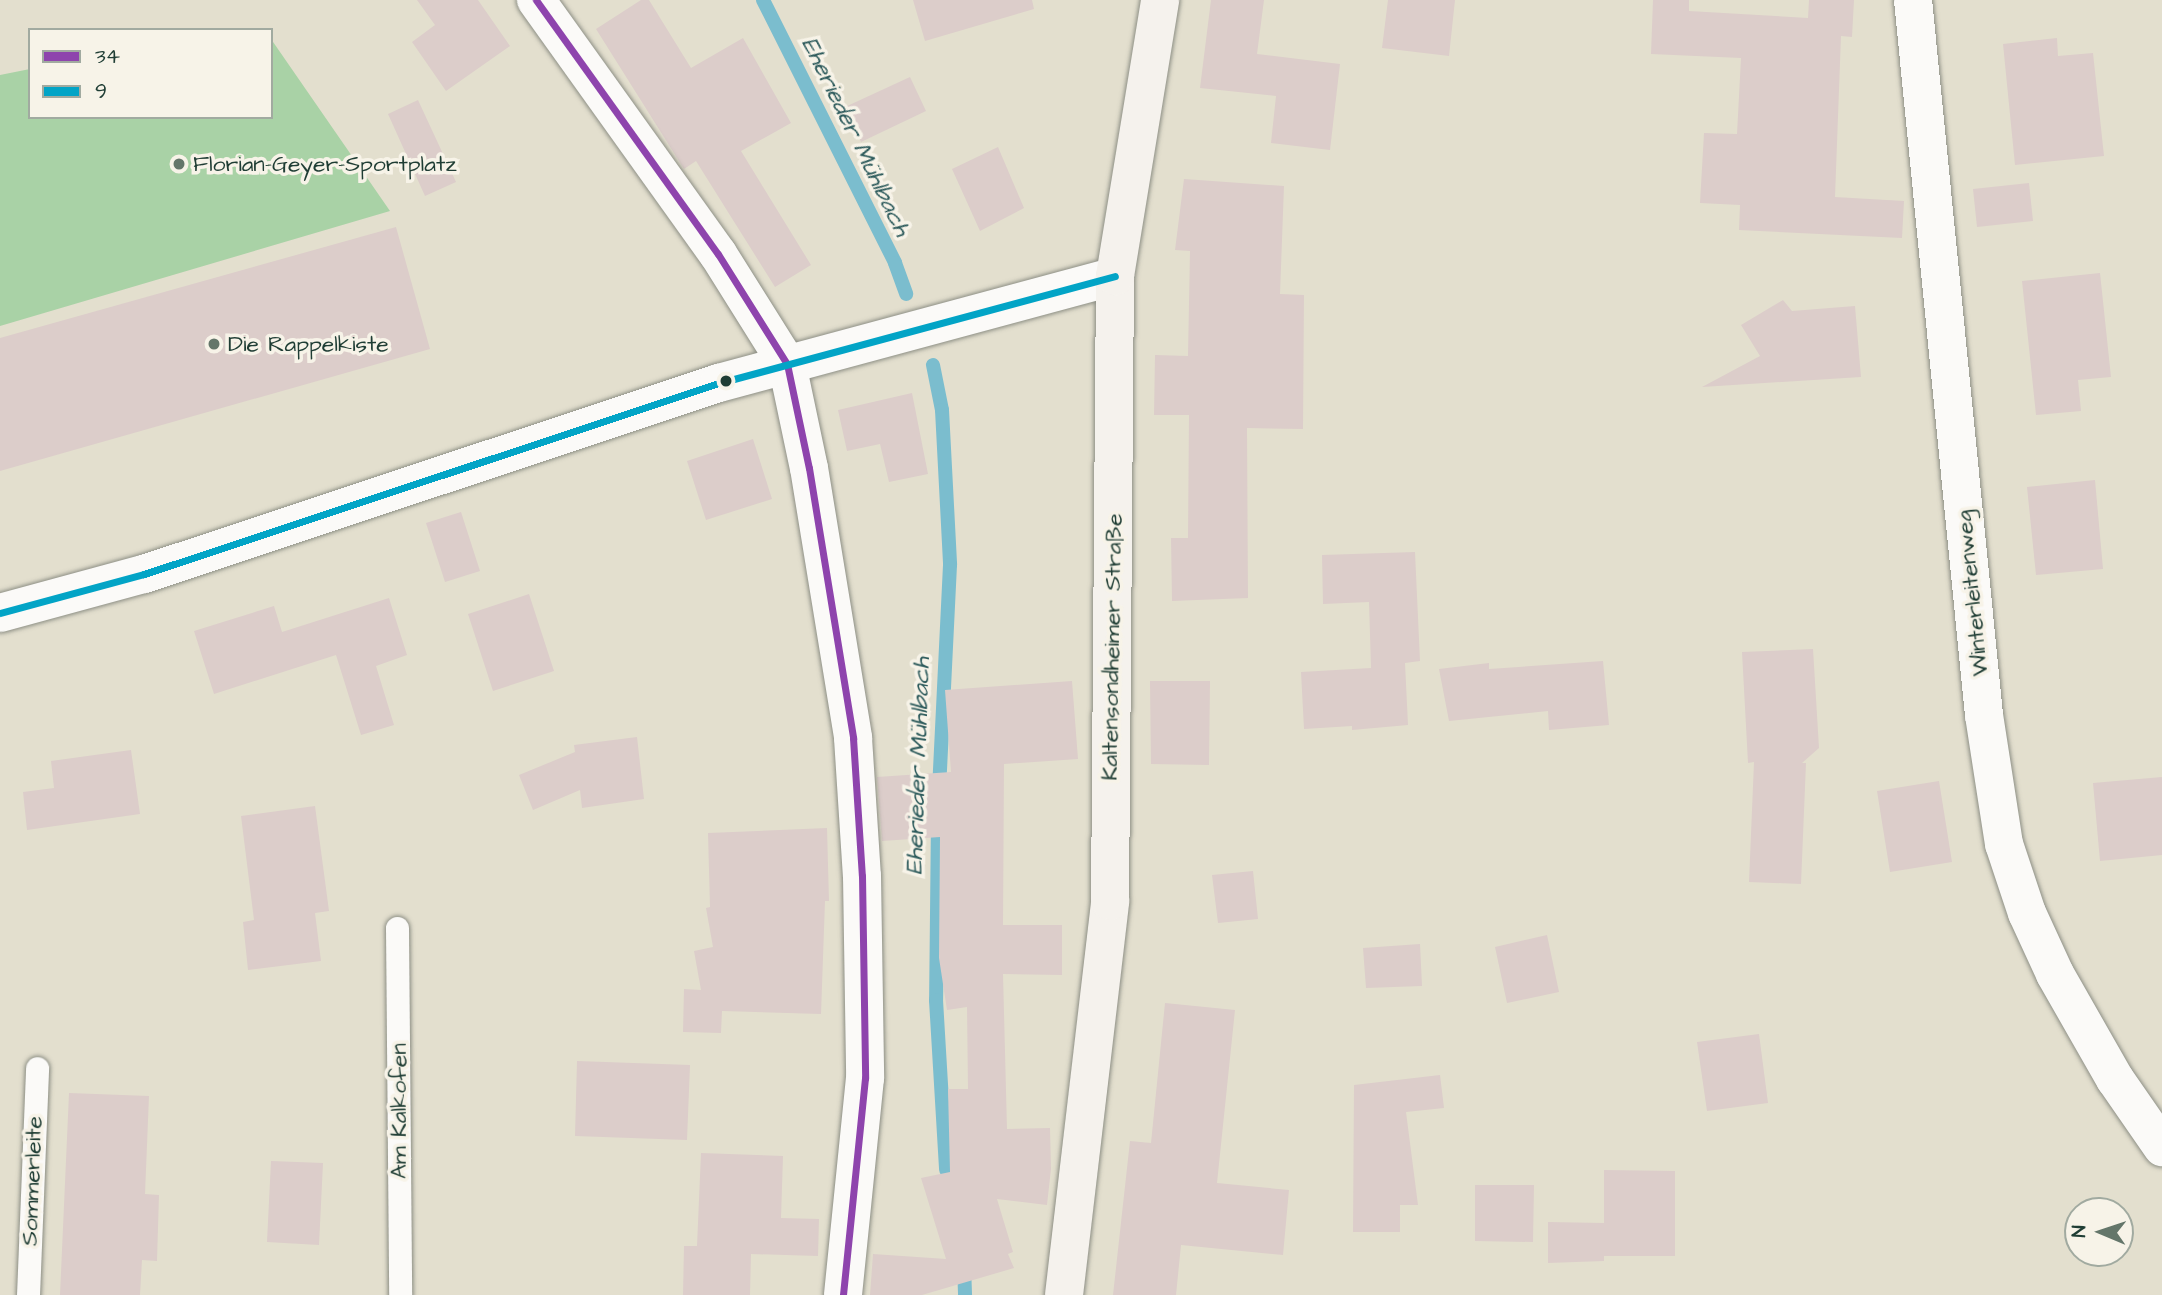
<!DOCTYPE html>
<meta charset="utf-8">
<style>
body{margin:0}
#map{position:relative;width:2162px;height:1295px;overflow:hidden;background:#e3dfce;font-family:"Architects Daughter",sans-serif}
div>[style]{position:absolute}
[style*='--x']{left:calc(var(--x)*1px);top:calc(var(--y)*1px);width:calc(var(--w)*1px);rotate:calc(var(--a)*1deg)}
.green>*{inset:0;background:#a9d2a6}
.stream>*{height:14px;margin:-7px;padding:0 7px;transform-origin:7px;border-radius:7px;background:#7bbdce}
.building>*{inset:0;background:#dccdca}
.roads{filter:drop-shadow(0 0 2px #8d8f85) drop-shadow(0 0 2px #8d8f85)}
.service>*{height:23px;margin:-11.5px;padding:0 11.5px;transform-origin:11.5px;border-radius:11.5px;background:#fbfaf8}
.minor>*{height:38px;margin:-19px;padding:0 19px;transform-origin:19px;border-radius:19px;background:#fbfaf8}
.secondary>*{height:38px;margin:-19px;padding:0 19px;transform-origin:19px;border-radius:19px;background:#f5f2ed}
.bus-1>*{height:7px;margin:-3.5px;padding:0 3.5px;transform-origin:3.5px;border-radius:3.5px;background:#8e44ad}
.bus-2>*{height:7px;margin:-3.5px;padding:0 3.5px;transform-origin:3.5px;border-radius:3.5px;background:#02a4c6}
.dots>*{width:19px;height:19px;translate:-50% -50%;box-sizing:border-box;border:4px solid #f7f3e8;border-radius:50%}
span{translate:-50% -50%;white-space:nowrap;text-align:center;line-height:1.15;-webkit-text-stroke:7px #f7f3e8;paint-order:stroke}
.poi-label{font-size:23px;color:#1f3d34}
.left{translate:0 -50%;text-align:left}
.street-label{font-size:23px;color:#1f3d34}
.water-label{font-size:24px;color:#2b595a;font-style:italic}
.legend{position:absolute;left:28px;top:28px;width:245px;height:91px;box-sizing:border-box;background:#f7f3e8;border:2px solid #a1aaa0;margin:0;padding:9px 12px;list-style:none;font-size:21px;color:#1f3d34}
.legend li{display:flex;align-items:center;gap:14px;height:35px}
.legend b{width:35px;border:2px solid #a1aaa0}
.north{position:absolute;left:2064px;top:1197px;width:70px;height:70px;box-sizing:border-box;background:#f7f3e8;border:2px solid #a1aaa0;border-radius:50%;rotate:272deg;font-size:19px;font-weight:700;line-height:28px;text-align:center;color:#1f3d34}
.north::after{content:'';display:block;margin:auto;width:24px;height:32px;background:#64766a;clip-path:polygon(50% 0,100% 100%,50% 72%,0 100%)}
</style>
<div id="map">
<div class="green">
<div style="clip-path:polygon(271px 39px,390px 211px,0 326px,0 75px,30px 69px,30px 117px,271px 117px)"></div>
</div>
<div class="stream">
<div style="--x:763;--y:0;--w:294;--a:63.3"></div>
<div style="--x:895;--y:263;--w:33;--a:70"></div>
<div style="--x:933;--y:365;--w:46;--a:78.7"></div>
<div style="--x:942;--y:410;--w:155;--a:87"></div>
<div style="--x:950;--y:565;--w:226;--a:92.8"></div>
<div style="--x:938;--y:818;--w:182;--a:90.6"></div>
<div style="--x:936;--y:1000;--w:170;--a:86.6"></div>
<div style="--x:964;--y:1265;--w:30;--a:88"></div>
</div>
<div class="building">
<div style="clip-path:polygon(417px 0,478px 0,510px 46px,446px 91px,412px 42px,435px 25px)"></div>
<div style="clip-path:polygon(641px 0,649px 0,691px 68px,743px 38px,791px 123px,741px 151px,811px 265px,775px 287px,696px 161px,684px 169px,596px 29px)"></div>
<div style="clip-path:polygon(913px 0,1032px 0,1034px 9px,925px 41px)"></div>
<div style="clip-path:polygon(1211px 0,1264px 0,1257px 54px,1340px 64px,1330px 150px,1271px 143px,1276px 96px,1200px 88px)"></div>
<div style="clip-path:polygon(1388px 0,1455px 0,1449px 56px,1382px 48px)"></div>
<div style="clip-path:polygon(1653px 0,1689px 0,1689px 11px,1808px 18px,1809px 0,1854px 0,1852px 37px,1841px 36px,1835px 197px,1904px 201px,1902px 238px,1739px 230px,1740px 205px,1700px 203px,1704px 133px,1737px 134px,1741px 58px,1651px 54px)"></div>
<div style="clip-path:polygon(2057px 38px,2058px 56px,2093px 53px,2104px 156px,2015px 165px,2003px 44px)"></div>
<div style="clip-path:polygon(910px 77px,926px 111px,861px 142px,845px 107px)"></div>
<div style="clip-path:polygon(418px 100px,456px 182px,425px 196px,388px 114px)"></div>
<div style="clip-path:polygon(998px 147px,1024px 208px,980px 231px,952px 169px)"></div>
<div style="clip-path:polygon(1184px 179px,1284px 186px,1280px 294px,1304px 295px,1303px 429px,1247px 428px,1248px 598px,1172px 601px,1171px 538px,1188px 538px,1189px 415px,1154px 415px,1155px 355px,1188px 356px,1190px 251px,1175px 250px)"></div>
<div style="clip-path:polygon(2029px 183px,2033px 221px,1977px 227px,1973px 189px)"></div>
<div style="clip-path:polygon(396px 227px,430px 349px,0 471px,0 338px)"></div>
<div style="clip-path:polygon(2100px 273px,2111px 377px,2078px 380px,2081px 411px,2036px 415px,2022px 281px)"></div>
<div style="clip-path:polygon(1783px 300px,1792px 311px,1855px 306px,1861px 377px,1702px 387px,1760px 356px,1741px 325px)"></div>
<div style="clip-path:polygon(912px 393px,928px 474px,889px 482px,880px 444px,847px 451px,838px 410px)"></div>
<div style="clip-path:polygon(753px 439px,772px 499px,706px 520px,687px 461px)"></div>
<div style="clip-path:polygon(2095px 480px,2103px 569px,2036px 575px,2027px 487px)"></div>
<div style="clip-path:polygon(461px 512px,480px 571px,445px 582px,426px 523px)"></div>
<div style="clip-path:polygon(1415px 552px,1420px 661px,1405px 663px,1408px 725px,1352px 730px,1352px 726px,1304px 729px,1301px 672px,1371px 668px,1369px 602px,1323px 604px,1322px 555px)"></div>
<div style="clip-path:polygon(529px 594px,554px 671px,493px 691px,468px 614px)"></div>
<div style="clip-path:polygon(389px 598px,407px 655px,376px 666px,394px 725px,361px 735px,336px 655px,214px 694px,194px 631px,274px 606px,282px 632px)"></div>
<div style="clip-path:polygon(1813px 649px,1819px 748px,1802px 763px,1806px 763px,1801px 884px,1749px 882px,1754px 762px,1748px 763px,1742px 652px)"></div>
<div style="clip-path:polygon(1603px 661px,1609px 725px,1549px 730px,1548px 711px,1449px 721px,1439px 669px,1489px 663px,1489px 669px)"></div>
<div style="clip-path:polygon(1072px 681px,1078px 759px,1004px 764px,1003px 925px,1062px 925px,1062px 975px,1003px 974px,1007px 1129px,1050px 1128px,1051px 1169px,1047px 1205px,997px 1199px,1013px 1252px,1008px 1254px,1014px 1268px,922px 1295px,870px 1295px,873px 1254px,946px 1259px,921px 1178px,950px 1172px,948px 1089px,968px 1089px,967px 1007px,947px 1010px,939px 958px,940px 837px,882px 841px,877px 777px,951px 772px,945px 690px)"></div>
<div style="clip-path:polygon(1150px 681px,1210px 681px,1209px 765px,1151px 764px)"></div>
<div style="clip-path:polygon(637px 737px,644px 799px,582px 808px,580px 790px,533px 810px,519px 775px,575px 752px,574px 745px)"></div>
<div style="clip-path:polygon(131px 750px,140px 814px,27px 830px,23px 792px,54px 788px,51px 761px)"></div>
<div style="clip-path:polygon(2162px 777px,2162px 855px,2100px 861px,2093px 783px)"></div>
<div style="clip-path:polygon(1939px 781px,1952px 862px,1890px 872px,1877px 791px)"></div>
<div style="clip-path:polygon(315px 806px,329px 911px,315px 913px,321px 961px,248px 970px,243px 922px,254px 920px,241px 816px)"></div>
<div style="clip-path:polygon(827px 828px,829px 901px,825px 901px,821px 1014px,722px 1011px,721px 1033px,683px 1032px,684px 989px,701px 990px,694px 951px,713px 947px,706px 908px,710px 907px,708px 833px)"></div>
<div style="clip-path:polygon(1253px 871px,1258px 919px,1218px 923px,1212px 875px)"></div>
<div style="clip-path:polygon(1547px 935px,1559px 992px,1507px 1003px,1495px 947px)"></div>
<div style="clip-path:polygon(1420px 944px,1422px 986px,1366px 988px,1363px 948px)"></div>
<div style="clip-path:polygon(1165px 1003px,1235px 1010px,1217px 1183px,1289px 1190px,1283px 1255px,1181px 1245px,1176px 1295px,1113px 1295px,1130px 1141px,1151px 1143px)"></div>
<div style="clip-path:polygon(1759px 1034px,1768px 1103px,1707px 1111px,1697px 1042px)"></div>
<div style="clip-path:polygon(577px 1061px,690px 1065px,687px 1140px,575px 1136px)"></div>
<div style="clip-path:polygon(1440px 1075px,1444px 1108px,1406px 1112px,1418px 1205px,1400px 1205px,1400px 1232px,1353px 1232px,1354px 1085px)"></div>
<div style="clip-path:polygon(69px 1093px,149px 1096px,145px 1194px,159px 1195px,157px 1261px,142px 1260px,140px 1295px,60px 1295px)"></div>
<div style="clip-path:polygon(701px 1153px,783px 1156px,781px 1218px,819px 1219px,818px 1256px,751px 1254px,750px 1295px,683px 1295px,684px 1246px,697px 1246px)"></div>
<div style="clip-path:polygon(271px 1161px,323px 1163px,319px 1245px,267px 1242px)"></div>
<div style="clip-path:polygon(1604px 1170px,1675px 1171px,1675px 1256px,1604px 1256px)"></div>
<div style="clip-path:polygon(1475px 1185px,1534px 1185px,1533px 1242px,1475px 1241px)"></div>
<div style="clip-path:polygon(1548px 1222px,1604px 1223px,1604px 1261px,1548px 1263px)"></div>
</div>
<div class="roads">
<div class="service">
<div style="--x:397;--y:928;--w:367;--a:89.5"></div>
<div style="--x:28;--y:1295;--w:227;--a:-87.7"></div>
</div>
<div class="minor">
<div style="--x:536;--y:0;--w:312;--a:54.4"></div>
<div style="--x:718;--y:254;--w:130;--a:57.9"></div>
<div style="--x:787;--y:364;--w:106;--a:78.1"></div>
<div style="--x:809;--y:468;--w:274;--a:80.7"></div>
<div style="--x:853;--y:738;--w:138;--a:86.3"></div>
<div style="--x:862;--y:876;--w:202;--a:89.1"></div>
<div style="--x:865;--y:1078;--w:218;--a:95.8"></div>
<div style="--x:1913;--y:0;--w:719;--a:84.33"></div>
<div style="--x:1984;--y:715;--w:131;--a:81.2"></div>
<div style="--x:2004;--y:844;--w:73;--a:71.6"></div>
<div style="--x:2027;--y:913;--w:67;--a:65.3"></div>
<div style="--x:2055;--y:974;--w:121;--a:60.3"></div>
<div style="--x:2115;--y:1079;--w:83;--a:55.3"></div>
<div style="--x:0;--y:613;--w:149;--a:-15.2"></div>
<div style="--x:144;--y:574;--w:606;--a:-18.38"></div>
<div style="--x:719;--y:383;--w:410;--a:-15.1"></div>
</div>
<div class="secondary">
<div style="--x:1064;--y:1295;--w:397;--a:-83.3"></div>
<div style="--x:1110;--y:901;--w:625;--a:-89.54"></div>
<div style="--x:1115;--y:276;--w:280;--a:-80.7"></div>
</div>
</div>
<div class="bus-1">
<div style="--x:536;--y:0;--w:312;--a:54.4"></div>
<div style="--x:718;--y:254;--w:130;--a:57.9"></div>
<div style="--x:787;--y:364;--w:106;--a:78.1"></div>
<div style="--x:809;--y:468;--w:274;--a:80.7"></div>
<div style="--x:853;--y:738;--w:138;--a:86.3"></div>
<div style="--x:862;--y:876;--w:202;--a:89.1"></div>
<div style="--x:865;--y:1078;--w:218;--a:95.8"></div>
</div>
<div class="bus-2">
<div style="--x:0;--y:613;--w:149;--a:-15.2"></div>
<div style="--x:144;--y:574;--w:606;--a:-18.38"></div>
<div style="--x:719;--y:383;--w:410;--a:-15.1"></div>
</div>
<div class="dots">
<div style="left:179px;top:164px;background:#64766a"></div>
<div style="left:214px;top:344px;background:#64766a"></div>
<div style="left:726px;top:381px;background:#1f3d34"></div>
</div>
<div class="poi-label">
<span class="left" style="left:193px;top:164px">Florian-Geyer-Sportplatz</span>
<span class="left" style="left:228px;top:344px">Die Rappelkiste</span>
</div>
<div class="street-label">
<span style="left:1972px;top:593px;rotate:-96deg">Winterleitenweg</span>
<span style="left:1112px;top:647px;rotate:-89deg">Kaltensondheimer Straße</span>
<span style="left:399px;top:1111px;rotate:-90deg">Am Kalkofen</span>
<span style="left:32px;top:1181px;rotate:-88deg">Sommerleite</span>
</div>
<div class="water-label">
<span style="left:855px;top:137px;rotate:64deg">Eherieder Mühlbach</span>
<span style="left:919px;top:766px;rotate:-88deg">Eherieder Mühlbach</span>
</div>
<ul class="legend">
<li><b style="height:9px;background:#8e44ad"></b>34</li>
<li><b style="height:9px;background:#02a4c6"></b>9</li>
</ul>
<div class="north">N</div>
</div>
